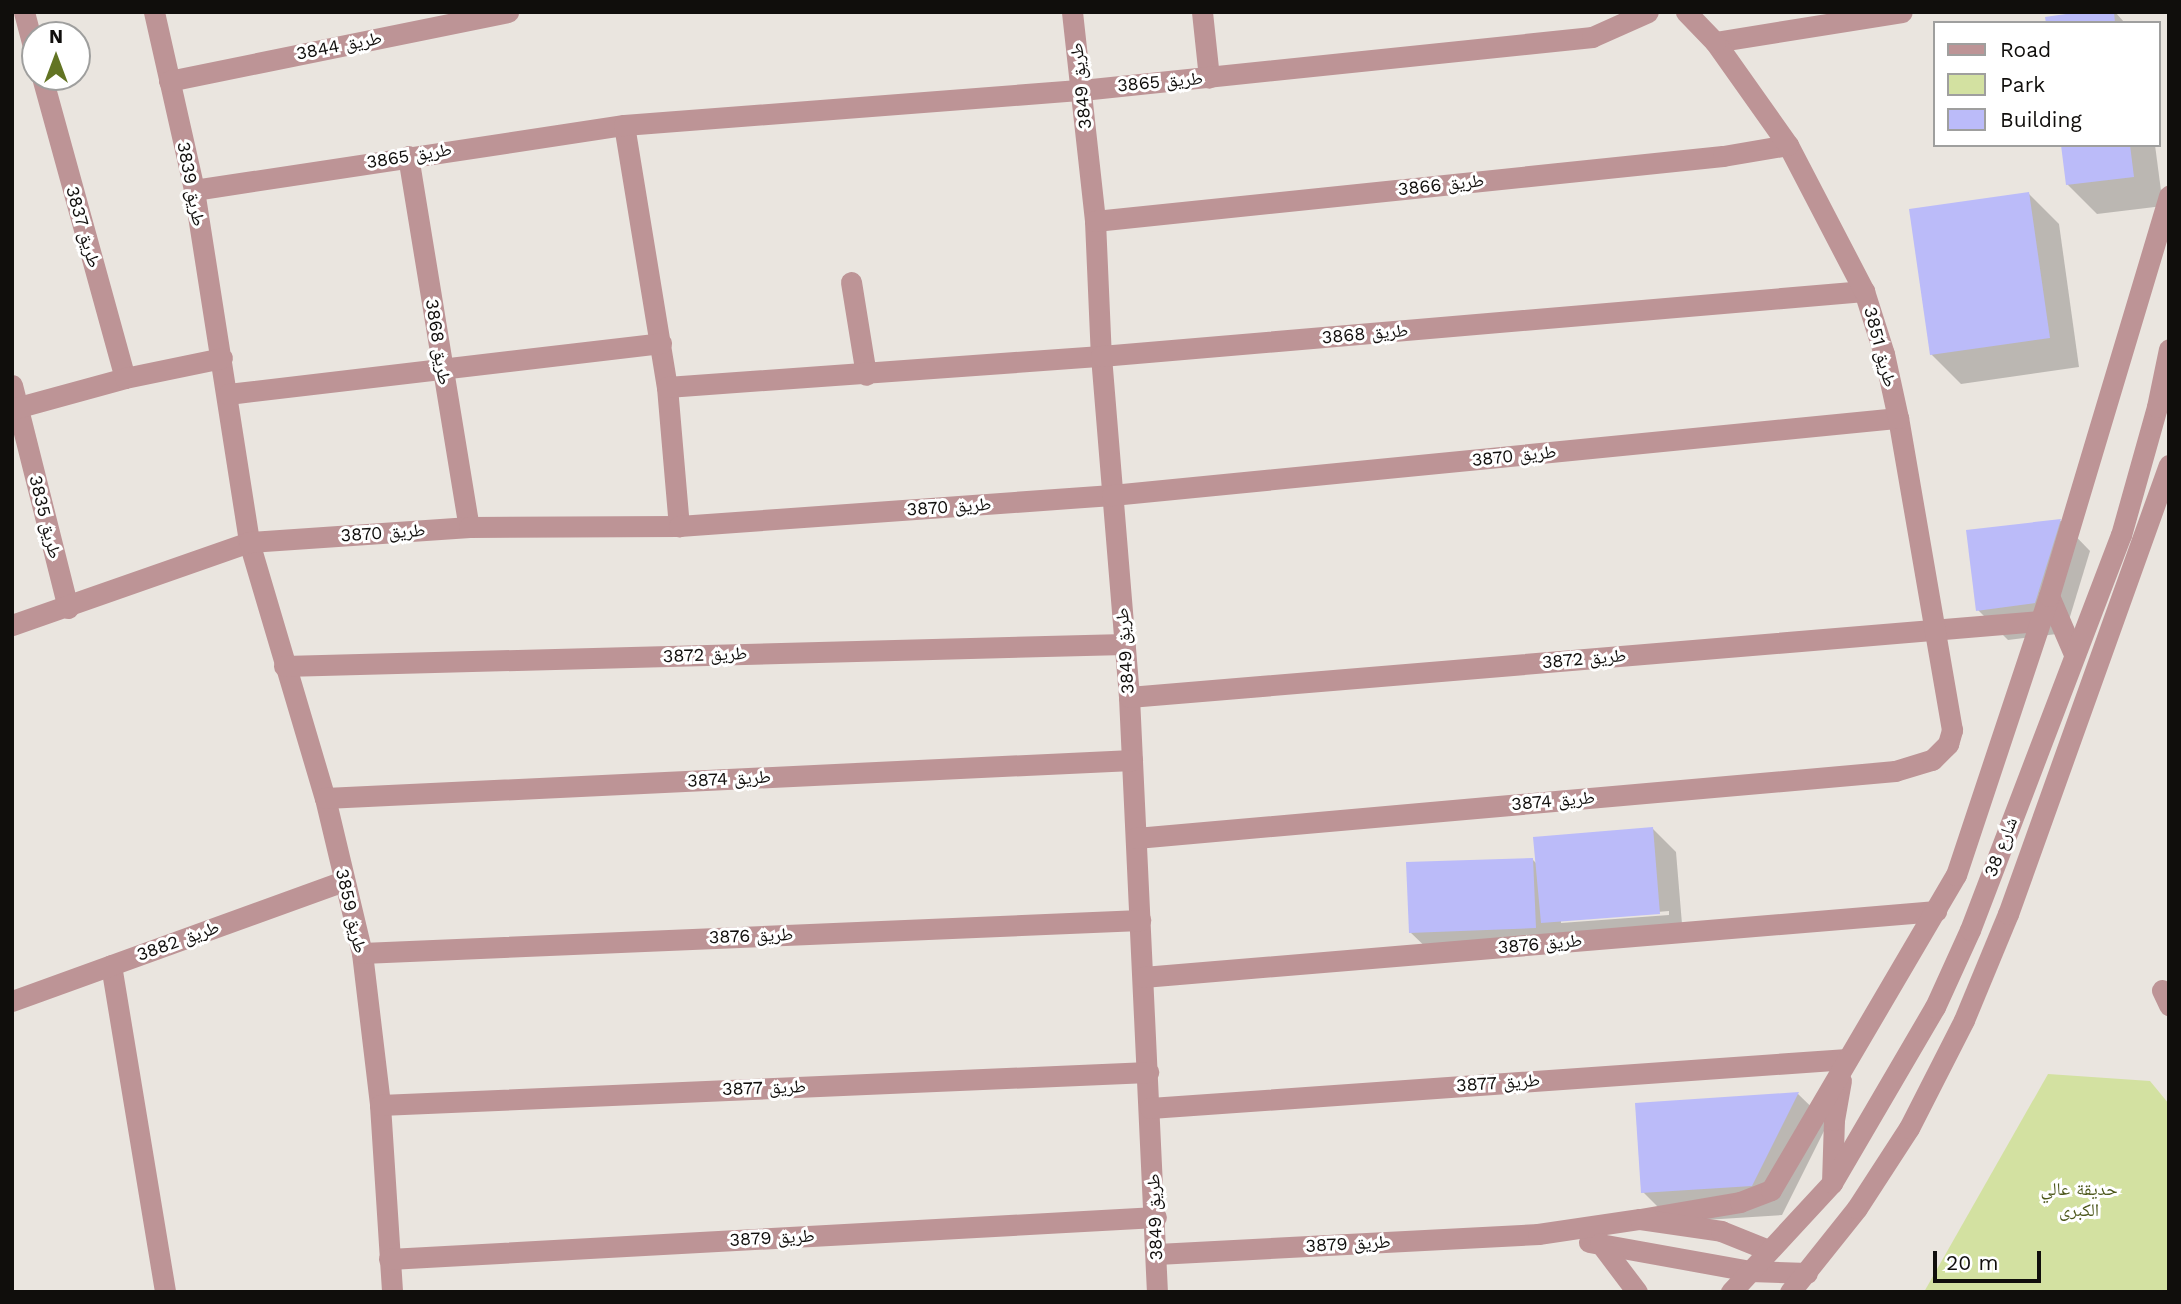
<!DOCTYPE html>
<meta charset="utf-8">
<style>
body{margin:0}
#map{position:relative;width:2181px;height:1304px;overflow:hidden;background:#eae5df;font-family:"Work Sans","Noto Naskh Arabic",sans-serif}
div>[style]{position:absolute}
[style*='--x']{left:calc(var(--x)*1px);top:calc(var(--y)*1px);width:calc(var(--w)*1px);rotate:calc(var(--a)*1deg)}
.green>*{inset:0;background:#d3e1a1}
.shadow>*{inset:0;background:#0003}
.building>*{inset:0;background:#bbbbf9}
.minor>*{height:21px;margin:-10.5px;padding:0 10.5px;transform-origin:10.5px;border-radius:10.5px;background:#bd9496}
.tertiary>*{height:21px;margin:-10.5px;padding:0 10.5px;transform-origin:10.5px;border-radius:10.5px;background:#bd9496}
span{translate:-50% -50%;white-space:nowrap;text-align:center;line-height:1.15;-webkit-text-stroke:6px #fff;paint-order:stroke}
.street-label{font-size:18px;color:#100e0c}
.park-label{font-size:18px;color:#4c571b}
.frame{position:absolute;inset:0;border:14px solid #100e0c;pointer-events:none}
.legend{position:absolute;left:1933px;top:21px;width:228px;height:126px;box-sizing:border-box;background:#fff;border:2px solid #9f9f9e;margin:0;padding:9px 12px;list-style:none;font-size:21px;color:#100e0c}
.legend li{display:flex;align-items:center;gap:14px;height:35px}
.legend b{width:35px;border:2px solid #9f9f9e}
.north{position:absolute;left:21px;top:21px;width:70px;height:70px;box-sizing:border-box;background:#fff;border:2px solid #9f9f9e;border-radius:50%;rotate:0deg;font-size:19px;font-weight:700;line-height:28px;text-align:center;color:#100e0c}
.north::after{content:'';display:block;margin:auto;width:24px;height:32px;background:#627423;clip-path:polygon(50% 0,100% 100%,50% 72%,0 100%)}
.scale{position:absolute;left:1933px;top:1251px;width:108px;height:32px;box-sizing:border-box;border:4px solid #100e0c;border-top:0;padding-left:9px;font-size:21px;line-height:24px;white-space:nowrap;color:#100e0c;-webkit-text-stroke:5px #fff;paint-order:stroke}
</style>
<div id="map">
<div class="green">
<div style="clip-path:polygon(2048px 1074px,2150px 1081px,2169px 1104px,2169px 1292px,1924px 1292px)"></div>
</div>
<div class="shadow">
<div style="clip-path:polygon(2095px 12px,2115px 12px,2125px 23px,2048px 23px)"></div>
<div style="clip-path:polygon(2063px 145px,2155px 145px,2163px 206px,2097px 214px,2067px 184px)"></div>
<div style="clip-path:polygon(2029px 194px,2059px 224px,2079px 367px,1961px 384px,1931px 354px)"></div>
<div style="clip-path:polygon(2061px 521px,2090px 551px,2065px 633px,2008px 640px,1978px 610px,1968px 531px)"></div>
<div style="clip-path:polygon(evenodd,1653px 829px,1676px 852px,1683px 936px,1434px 955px,1410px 932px,1533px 860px,1538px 865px,1653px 829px,1669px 911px,1669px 915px,1561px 923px,1561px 920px,1669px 911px)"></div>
<div style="clip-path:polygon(1798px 1094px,1828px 1123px,1782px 1215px,1673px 1222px,1643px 1192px,1637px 1104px)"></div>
</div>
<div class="building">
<div style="clip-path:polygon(2080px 12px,2114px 12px,2115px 23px,2046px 23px,2045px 17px)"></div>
<div style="clip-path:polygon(2061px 145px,2130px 145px,2134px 177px,2066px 185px)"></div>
<div style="clip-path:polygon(2029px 192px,2050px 338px,1930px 355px,1909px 209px)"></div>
<div style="clip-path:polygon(2061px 519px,2035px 603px,1976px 611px,1966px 530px)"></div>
<div style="clip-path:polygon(1653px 827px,1660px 914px,1541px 923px,1533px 837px)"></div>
<div style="clip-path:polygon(1533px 858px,1536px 928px,1409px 933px,1406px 862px)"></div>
<div style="clip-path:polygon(1799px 1092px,1752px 1186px,1641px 1193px,1635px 1103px)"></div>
</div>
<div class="minor">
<div style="--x:24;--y:12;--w:43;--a:75.3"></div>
<div style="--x:154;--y:12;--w:182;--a:77.3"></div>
<div style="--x:194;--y:190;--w:356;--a:81.1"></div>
<div style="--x:249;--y:542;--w:267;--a:73.5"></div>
<div style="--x:325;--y:798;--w:159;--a:76.6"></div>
<div style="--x:362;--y:953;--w:153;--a:83.2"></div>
<div style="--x:380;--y:1105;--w:187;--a:86.3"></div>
<div style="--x:1072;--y:12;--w:210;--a:83.7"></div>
<div style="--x:1095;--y:221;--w:135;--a:87.5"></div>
<div style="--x:1101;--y:356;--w:342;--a:85.3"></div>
<div style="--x:1129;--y:697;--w:596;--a:87.31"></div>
<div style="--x:1202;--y:12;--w:66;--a:83.9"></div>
<div style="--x:1715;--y:42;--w:189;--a:-9.1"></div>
<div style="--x:42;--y:77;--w:312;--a:74.6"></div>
<div style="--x:169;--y:81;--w:346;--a:-11.5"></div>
<div style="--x:624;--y:125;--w:266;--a:80.7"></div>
<div style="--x:667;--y:387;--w:140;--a:85.1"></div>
<div style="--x:408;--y:156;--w:376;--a:80.7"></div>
<div style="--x:194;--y:190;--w:435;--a:-8.6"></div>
<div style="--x:624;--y:125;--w:459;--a:-4.4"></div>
<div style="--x:1082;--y:90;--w:513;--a:-5.93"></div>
<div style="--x:1592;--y:37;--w:61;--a:-24.1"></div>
<div style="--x:1095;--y:221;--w:631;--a:-5.91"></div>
<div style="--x:1723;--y:156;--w:66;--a:-9.6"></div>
<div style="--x:851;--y:282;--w:94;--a:80.8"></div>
<div style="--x:12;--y:385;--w:230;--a:75.9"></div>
<div style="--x:667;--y:387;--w:435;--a:-4.1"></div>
<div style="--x:1101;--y:356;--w:766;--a:-4.87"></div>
<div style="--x:228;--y:394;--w:436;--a:-6.7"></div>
<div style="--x:12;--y:409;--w:117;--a:-15.3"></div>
<div style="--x:125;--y:378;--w:99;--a:-11.7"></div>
<div style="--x:2049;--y:596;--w:63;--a:66.7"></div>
<div style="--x:12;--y:625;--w:251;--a:-19.3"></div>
<div style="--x:249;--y:542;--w:221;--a:-3.9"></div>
<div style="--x:469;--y:527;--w:210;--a:-0.3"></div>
<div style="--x:679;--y:526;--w:434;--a:-4.1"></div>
<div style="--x:1112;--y:495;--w:790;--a:-5.6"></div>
<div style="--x:284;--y:666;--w:841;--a:-1.5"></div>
<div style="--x:1129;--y:697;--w:914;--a:-4.77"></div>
<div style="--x:325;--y:798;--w:808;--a:-2.7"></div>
<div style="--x:1136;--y:838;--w:762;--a:-5.04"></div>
<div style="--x:1895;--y:771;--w:39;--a:-17"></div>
<div style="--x:1932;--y:760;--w:23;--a:-45"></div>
<div style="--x:1948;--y:744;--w:15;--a:-74"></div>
<div style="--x:1952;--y:730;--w:317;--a:-99.8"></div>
<div style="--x:1898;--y:418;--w:66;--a:-102.3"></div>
<div style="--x:1884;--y:354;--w:66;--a:-107.6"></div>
<div style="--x:1864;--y:291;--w:165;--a:-117.5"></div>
<div style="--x:1788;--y:145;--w:126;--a:-125.3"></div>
<div style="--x:1715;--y:42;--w:42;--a:-134"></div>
<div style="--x:362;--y:953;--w:779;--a:-2.43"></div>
<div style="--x:111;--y:965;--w:331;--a:80.6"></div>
<div style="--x:1143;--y:977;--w:796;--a:-4.76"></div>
<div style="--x:2162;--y:990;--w:17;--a:65"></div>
<div style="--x:12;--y:1001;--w:353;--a:-19.9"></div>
<div style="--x:380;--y:1105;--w:769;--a:-2.46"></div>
<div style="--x:1150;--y:1108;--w:699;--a:-4.02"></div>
<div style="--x:1832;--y:1183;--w:63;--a:-88.2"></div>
<div style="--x:1834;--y:1120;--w:40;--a:-80"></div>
<div style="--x:1640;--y:1219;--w:101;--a:-9.6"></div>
<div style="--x:1740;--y:1202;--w:33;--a:-21"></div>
<div style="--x:1771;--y:1190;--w:365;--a:-59.6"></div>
<div style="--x:1956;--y:875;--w:294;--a:-71.6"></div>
<div style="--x:2049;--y:596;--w:418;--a:-73.3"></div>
<div style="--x:1589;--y:1242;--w:164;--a:10.2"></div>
<div style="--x:1157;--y:1254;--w:382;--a:-3"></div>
<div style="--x:1538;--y:1234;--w:103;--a:-8.4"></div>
<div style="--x:1640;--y:1219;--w:82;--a:8.4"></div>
<div style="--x:1721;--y:1231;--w:51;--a:22"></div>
<div style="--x:389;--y:1259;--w:768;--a:-3.13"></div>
</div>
<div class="tertiary">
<div style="--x:1600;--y:1243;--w:61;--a:52.9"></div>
<div style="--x:1750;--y:1271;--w:57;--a:2"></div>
<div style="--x:1731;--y:1292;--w:149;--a:-47.2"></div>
<div style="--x:1832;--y:1183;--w:204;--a:-59.7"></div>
<div style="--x:1935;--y:1007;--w:85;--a:-65.6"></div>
<div style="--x:1970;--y:930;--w:423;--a:-69.1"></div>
<div style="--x:2121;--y:535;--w:133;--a:-74.3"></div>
<div style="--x:2157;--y:407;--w:59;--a:-78.3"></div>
<div style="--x:1790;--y:1292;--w:107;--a:-51.4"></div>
<div style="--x:1857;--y:1208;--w:95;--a:-57"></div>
<div style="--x:1909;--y:1128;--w:121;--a:-63"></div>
<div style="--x:1964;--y:1020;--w:115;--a:-67.5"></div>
<div style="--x:2008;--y:914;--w:477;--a:-70.3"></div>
</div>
<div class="street-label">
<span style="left:339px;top:46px;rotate:-11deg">طريق 3844</span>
<span style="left:1160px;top:82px;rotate:-5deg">طريق 3865</span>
<span style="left:1081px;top:86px;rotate:-96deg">طريق 3849</span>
<span style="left:409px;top:156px;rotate:-9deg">طريق 3865</span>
<span style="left:191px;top:184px;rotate:79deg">طريق 3839</span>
<span style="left:1441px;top:185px;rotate:-6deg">طريق 3866</span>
<span style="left:83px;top:227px;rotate:74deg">طريق 3837</span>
<span style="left:1365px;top:334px;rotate:-5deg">طريق 3868</span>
<span style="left:438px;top:342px;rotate:81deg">طريق 3868</span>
<span style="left:1880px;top:347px;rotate:75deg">طريق 3851</span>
<span style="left:1514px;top:456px;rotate:-6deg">طريق 3870</span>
<span style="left:949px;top:507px;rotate:-4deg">طريق 3870</span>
<span style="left:45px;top:517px;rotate:76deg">طريق 3835</span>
<span style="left:383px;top:533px;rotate:-4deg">طريق 3870</span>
<span style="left:1125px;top:651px;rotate:-94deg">طريق 3849</span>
<span style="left:705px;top:655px;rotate:-2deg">طريق 3872</span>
<span style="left:1584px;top:659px;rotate:-5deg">طريق 3872</span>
<span style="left:729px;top:779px;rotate:-3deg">طريق 3874</span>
<span style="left:1553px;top:801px;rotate:-5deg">طريق 3874</span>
<span style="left:2001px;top:847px;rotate:-69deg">شارع 38</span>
<span style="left:351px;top:911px;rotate:77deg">طريق 3859</span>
<span style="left:751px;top:936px;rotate:-2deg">طريق 3876</span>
<span style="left:178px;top:941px;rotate:-20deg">طريق 3882</span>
<span style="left:1540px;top:944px;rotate:-5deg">طريق 3876</span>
<span style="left:1498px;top:1083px;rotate:-4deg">طريق 3877</span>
<span style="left:764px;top:1088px;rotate:-2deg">طريق 3877</span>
<span style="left:1155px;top:1217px;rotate:-92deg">طريق 3849</span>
<span style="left:772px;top:1238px;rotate:-3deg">طريق 3879</span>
<span style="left:1348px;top:1244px;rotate:-3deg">طريق 3879</span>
</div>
<div class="park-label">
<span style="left:2079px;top:1200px">حديقة عالي<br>الكبرى</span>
</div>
<div class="frame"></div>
<ul class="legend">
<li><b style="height:9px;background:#bd9496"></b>Road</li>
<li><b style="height:19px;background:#d3e1a1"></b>Park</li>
<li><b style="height:19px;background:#bbbbf9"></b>Building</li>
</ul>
<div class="north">N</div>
<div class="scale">20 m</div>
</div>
